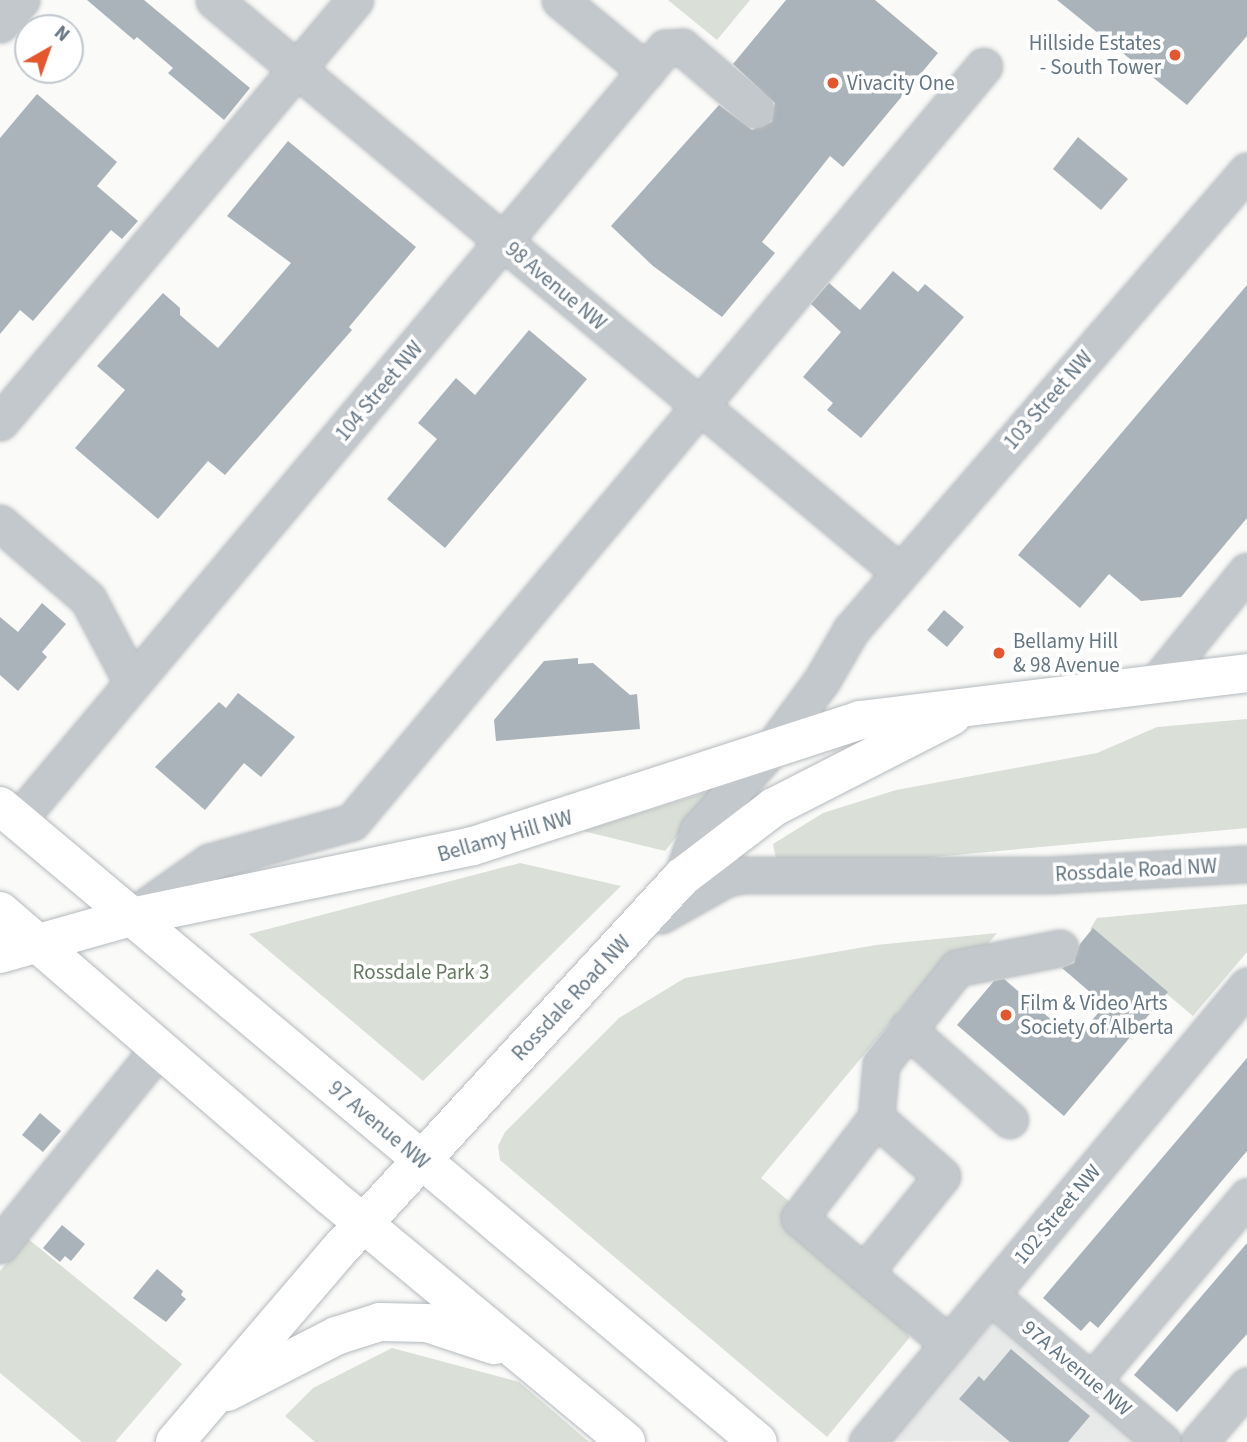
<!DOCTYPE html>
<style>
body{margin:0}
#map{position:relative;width:1247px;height:1442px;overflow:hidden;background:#fafaf8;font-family:"Source Sans 3",sans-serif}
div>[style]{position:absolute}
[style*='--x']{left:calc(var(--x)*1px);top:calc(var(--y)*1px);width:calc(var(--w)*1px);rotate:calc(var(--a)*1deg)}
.built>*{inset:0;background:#e8e9e9}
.green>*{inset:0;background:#dadfd7}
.building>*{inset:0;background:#aab3b9}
.roads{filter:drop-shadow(0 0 2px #b5babe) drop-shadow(0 0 2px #b5babe)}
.minor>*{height:35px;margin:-17.5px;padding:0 17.5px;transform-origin:17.5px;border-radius:17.5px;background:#c3c8cc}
.major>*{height:38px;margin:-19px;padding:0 19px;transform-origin:19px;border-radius:19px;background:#fff}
.dots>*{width:19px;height:19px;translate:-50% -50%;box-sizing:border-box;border:4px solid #fff;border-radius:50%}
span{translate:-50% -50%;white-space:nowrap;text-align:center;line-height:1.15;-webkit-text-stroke:7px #fff;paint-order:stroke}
.poi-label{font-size:21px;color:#657683}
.right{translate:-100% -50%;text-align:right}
.left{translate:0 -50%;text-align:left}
.street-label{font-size:21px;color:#657683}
.park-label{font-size:21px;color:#687a64}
.north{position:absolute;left:14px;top:14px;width:70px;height:70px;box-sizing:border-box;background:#fff;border:2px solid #c1c8cd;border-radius:50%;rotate:40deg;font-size:19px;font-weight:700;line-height:28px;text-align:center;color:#657683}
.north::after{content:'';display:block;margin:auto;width:24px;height:32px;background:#e4572e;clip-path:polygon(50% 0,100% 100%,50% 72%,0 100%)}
</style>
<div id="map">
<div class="built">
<div style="clip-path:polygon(993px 1321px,1138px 1442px,890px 1441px)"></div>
</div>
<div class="green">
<div style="clip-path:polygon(668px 0,750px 0,717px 40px)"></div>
<div style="clip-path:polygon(1247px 719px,1247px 828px,793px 870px,777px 863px,773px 844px,823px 813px,896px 790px,1097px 753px,1157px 727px)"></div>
<div style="clip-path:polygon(713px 790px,665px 851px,583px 831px)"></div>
<div style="clip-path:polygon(520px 863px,621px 886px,423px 1081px,249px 934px)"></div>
<div style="clip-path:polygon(1247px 904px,1247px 952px,1193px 1016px,1090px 929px,1097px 918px)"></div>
<div style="clip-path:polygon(997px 933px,931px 1013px,912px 997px,761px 1178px,820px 1227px,910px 1337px,827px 1437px,500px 1160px,498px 1146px,505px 1132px,619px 1018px,685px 978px,876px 945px)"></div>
<div style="clip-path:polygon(27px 1238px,182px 1364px,115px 1442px,82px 1442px,0 1373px,0 1271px)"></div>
<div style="clip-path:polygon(392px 1348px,519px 1382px,589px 1442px,315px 1442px,285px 1416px,313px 1388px)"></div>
</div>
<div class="building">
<div style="clip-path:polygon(87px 0,144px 0,250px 88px,224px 120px,168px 73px,173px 68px,137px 37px,134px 40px)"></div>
<div style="clip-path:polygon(786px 0,875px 0,938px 53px,843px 167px,830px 156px,762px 242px,775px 253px,722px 317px,653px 266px,611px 226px,719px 105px,752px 130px,772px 122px,775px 103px,733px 64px)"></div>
<div style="clip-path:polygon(1057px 0,1247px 0,1247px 36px,1187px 105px)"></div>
<div style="clip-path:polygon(37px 94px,117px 162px,97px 186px,138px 221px,122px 239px,111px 230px,33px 321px,20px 310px,0 334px,0 138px)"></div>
<div style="clip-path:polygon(1078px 137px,1128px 179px,1101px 210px,1053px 169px)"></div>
<div style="clip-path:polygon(288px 141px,416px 247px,349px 327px,352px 330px,225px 475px,208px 461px,158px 519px,75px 448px,125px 390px,97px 366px,163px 293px,180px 308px,180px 315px,218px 348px,291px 263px,227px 216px)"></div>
<div style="clip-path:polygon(893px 271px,918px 292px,925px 284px,964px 317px,861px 438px,827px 410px,833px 403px,803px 377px,841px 332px,811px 304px,829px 283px,860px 310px)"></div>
<div style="clip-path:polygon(1247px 285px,1247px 518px,1181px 597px,1141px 601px,1109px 574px,1080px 608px,1018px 555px)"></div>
<div style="clip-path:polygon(529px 330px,587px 379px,445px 548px,387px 499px,437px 439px,418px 423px,456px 378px,475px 395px)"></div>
<div style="clip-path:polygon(42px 603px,66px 624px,42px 652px,47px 657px,18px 691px,0 675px,0 617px,18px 632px)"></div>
<div style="clip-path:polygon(944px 610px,964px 627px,947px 647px,927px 630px)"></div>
<div style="clip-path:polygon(578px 658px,578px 664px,593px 663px,630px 695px,637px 694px,640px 729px,496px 741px,494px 720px,544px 661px)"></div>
<div style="clip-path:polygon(238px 693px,295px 737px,261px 777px,244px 763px,205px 810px,155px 767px,219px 702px,226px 708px)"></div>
<div style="clip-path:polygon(1093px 928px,1168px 992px,1064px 1116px,957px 1025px,994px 981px,1004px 979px,1075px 1040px,1105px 1005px,1062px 968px,1074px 963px,1080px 944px)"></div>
<div style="clip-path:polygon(1247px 1058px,1247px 1151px,1098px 1328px,1090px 1321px,1081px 1331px,1043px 1298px)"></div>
<div style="clip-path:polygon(40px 1113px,61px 1131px,43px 1152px,22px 1135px)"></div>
<div style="clip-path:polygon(62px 1225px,85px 1244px,71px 1261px,65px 1256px,60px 1262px,43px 1248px)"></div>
<div style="clip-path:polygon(1247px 1243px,1247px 1334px,1177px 1412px,1134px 1375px)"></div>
<div style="clip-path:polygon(157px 1269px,183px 1291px,181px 1295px,186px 1299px,166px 1322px,133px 1298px)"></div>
<div style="clip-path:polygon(1011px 1349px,1090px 1416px,1068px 1442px,1010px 1442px,959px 1399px,979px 1376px,984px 1381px)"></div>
</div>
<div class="roads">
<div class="minor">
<div style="--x:214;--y:0;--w:891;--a:39.85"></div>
<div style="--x:560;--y:0;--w:112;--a:39.5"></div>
<div style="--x:0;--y:24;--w:32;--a:-49"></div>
<div style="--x:0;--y:422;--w:551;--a:-49.93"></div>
<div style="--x:0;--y:523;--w:116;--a:40.8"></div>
<div style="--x:88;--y:599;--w:94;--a:62.1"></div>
<div style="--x:1158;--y:681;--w:141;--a:-51"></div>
<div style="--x:17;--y:821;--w:1009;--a:-50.03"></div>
<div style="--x:665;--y:48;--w:17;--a:-3"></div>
<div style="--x:682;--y:47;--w:97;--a:40.4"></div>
<div style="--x:682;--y:877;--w:50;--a:-71.2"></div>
<div style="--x:698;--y:830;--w:110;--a:-47.9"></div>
<div style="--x:772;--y:748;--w:84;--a:-53.7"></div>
<div style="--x:822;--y:680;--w:58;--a:-59.9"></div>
<div style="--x:851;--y:630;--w:606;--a:-49.21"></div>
<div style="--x:134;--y:915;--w:92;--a:-35.2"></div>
<div style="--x:209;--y:862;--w:148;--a:-15.6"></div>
<div style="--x:352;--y:822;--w:985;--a:-50.11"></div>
<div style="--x:661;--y:915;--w:76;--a:-29.3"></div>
<div style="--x:727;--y:878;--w:16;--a:-11"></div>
<div style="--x:743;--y:875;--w:306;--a:0"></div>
<div style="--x:1049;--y:875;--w:198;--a:-3.2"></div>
<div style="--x:907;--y:1029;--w:137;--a:41.5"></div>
<div style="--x:876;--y:1118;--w:54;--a:-84.7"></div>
<div style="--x:881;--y:1064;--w:122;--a:-51.6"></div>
<div style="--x:957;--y:968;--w:105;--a:-11"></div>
<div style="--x:0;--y:1245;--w:252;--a:-51.1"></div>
<div style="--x:864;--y:1273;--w:124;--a:-51.2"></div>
<div style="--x:942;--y:1176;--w:88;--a:-138.7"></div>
<div style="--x:876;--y:1118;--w:126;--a:127.6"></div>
<div style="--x:799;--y:1218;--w:85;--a:40.2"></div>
<div style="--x:864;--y:1273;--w:69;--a:39.7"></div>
<div style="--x:917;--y:1317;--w:42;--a:40.2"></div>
<div style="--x:990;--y:1295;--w:227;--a:40.4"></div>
<div style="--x:1092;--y:1381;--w:241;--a:-49.9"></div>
<div style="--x:867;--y:1442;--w:594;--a:-50.19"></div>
<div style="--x:1199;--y:1442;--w:74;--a:-49.4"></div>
</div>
<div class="major">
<div style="--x:0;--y:806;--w:989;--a:40"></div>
<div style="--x:0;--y:911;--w:435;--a:40.8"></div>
<div style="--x:329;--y:1195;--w:386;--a:39.7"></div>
<div style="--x:0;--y:954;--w:136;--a:-15.8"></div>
<div style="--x:131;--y:917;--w:349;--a:-11.7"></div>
<div style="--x:473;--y:846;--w:407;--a:-18"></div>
<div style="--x:860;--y:720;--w:390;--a:-6.9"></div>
<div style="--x:227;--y:1392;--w:123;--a:-27.2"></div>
<div style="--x:336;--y:1336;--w:46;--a:-17.7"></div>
<div style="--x:380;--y:1322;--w:47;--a:1.2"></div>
<div style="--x:427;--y:1323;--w:71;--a:18.2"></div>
<div style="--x:175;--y:1442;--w:253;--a:-49.5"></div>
<div style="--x:339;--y:1250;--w:507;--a:-47.4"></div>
<div style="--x:682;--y:877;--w:116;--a:-37.3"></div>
<div style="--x:774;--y:807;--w:200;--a:-27.1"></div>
</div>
</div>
<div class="dots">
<div style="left:1175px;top:55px;background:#e4572e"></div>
<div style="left:833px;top:83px;background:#e4572e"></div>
<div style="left:999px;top:653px;background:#e4572e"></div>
<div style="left:1006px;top:1015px;background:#e4572e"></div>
</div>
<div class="poi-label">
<span class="right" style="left:1161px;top:55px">Hillside Estates<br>- South Tower</span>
<span class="left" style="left:847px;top:83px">Vivacity One</span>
<span class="left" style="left:1013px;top:653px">Bellamy Hill<br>&amp; 98 Avenue</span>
<span class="left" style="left:1020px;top:1015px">Film &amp; Video Arts<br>Society of Alberta</span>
</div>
<div class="street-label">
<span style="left:556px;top:286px;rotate:40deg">98 Avenue NW</span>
<span style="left:379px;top:391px;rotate:-50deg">104 Street NW</span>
<span style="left:1048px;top:400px;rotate:-49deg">103 Street NW</span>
<span style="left:505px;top:836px;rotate:-16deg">Bellamy Hill NW</span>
<span style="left:1136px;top:870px;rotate:-3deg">Rossdale Road NW</span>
<span style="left:571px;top:998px;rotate:-47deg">Rossdale Road NW</span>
<span style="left:379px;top:1125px;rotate:40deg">97 Avenue NW</span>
<span style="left:1057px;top:1214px;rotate:-50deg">102 Street NW</span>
<span style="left:1077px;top:1368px;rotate:40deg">97A Avenue NW</span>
</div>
<div class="park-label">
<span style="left:421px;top:972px">Rossdale Park 3</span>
</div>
<div class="north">N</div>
</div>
